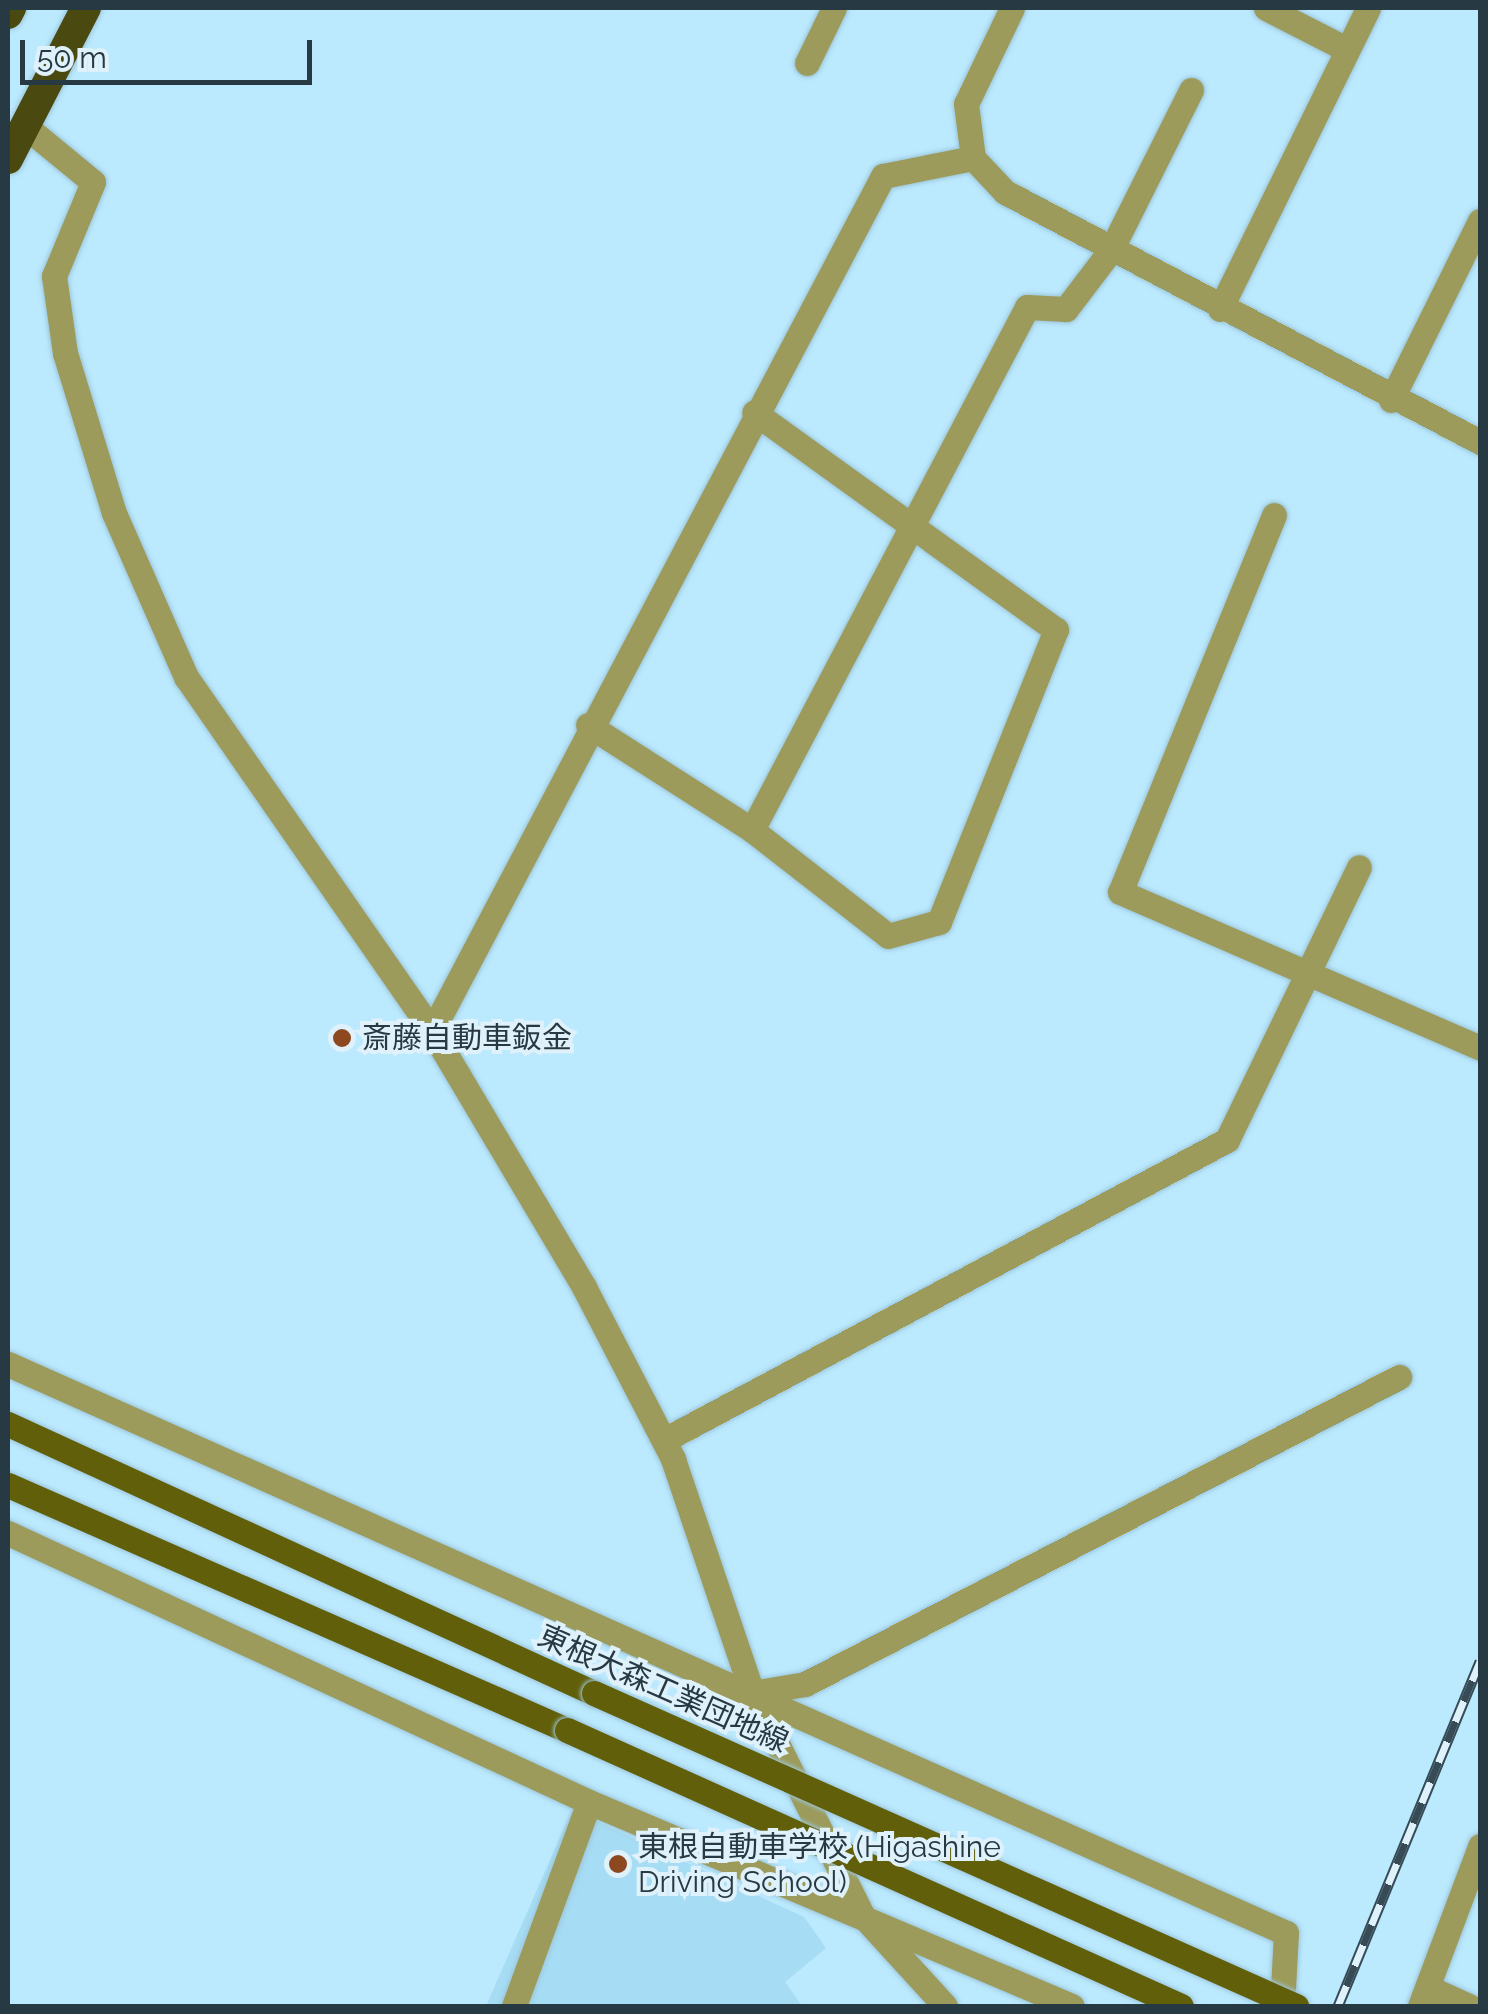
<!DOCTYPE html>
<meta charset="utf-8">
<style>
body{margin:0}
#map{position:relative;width:1488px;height:2014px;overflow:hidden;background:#bbe9fe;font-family:Raleway,"Noto Sans JP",sans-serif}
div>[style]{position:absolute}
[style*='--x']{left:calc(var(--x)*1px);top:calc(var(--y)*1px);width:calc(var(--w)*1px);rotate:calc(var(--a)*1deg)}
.built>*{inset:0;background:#a6dcf4}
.roads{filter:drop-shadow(0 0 2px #9dc6d8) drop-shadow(0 0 2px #9dc6d8)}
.minor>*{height:25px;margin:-12.5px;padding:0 12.5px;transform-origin:12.5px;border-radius:12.5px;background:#9c9b5b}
.major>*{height:25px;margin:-12.5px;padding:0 12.5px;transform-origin:12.5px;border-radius:12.5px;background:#615f0a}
.highway>*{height:30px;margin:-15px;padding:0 15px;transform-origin:15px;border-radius:15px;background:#4a490f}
.rail>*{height:11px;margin-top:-5.5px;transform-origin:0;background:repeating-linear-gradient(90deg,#dff1fa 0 22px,#364b55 0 44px);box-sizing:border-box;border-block:2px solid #364b55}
.bridges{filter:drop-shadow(0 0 2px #9dc6d8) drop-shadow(0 0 2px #9dc6d8)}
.major-bridge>*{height:25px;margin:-12.5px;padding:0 12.5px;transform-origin:12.5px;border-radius:12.5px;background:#615f0a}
.dots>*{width:28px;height:28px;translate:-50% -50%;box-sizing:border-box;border:5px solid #dff1fa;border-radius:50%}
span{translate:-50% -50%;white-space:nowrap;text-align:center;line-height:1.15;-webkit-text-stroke:8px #dff1fa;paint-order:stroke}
.poi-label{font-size:30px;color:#273942}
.left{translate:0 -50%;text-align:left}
.street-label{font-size:30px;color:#273942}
.frame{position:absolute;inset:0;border:10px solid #273942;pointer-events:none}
.scale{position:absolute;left:20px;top:40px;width:292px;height:45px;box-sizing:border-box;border:5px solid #273942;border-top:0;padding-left:12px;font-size:30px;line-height:35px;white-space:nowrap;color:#273942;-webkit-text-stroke:8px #dff1fa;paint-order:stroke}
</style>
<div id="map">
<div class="built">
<div style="clip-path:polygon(572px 1810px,804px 1917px,826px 1948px,785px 1982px,802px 2006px,486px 2006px)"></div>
</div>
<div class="roads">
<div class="minor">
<div style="--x:1012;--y:8;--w:106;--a:115.6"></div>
<div style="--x:966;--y:104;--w:54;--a:82.6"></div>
<div style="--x:973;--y:158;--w:47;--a:46.7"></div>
<div style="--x:1005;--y:192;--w:537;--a:27.76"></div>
<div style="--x:1266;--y:8;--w:90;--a:27.1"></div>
<div style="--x:807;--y:63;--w:61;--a:-63.9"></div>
<div style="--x:25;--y:126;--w:88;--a:39.5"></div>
<div style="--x:93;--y:182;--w:102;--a:112.5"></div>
<div style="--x:54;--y:276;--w:78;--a:81.9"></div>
<div style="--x:65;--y:353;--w:167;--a:73"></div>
<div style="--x:114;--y:513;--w:179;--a:66.3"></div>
<div style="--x:186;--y:677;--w:431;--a:55.2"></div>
<div style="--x:432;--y:1031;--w:298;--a:59.3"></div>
<div style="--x:584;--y:1287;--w:194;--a:62.6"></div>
<div style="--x:673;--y:1459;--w:247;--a:71.3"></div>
<div style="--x:752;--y:1693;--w:248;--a:63.6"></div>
<div style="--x:862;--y:1915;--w:123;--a:47.6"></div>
<div style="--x:1220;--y:309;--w:335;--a:-63.8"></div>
<div style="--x:1391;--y:400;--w:200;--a:-63.6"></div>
<div style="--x:1274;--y:515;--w:407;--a:112.2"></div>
<div style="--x:1120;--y:892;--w:392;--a:23.4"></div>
<div style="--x:588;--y:725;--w:195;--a:32.6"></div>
<div style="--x:752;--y:830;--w:172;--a:37.9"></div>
<div style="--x:888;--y:936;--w:53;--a:-15.4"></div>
<div style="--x:939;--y:922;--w:315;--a:-68.2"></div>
<div style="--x:1056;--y:630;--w:372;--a:-144.2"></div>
<div style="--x:752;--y:830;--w:591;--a:-62.26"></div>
<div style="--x:1027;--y:307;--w:39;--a:3"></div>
<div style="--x:1066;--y:309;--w:74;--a:-52.7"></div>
<div style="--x:1111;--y:250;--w:179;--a:-63.4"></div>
<div style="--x:432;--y:1031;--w:967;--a:-62.19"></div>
<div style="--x:883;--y:176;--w:92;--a:-11.3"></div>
<div style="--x:8;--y:1364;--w:1399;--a:24"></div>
<div style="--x:1286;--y:1933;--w:73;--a:93.1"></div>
<div style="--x:664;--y:1440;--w:638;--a:-28.05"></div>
<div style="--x:1227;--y:1140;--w:303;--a:-64.2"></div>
<div style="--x:8;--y:1533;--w:640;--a:24.84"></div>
<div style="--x:589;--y:1802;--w:524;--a:22.9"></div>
<div style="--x:752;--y:1693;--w:54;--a:-9.6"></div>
<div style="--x:805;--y:1684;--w:669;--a:-27.33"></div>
<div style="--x:1429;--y:1988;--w:44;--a:24.2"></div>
<div style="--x:514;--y:2006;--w:217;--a:-69.8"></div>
<div style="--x:1420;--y:2006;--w:171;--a:-69.4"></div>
</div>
<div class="major">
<div style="--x:8;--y:1424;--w:645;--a:24.66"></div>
<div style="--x:8;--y:1485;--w:610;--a:23.67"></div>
</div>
<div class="highway">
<div style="--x:8;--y:14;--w:7;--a:-63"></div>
<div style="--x:8;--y:159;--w:170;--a:-62.7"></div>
</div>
</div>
<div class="rail">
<div style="--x:1338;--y:2006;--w:373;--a:-67.6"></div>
</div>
<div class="bridges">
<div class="major-bridge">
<div style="--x:594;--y:1693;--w:769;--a:24.03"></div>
<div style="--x:567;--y:1730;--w:673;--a:24.2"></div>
</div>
</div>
<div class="dots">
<div style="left:342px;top:1038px;background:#8e4820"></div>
<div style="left:618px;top:1864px;background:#8e4820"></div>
</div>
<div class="poi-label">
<span class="left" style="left:362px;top:1038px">斎藤自動車鈑金</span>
<span class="left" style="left:638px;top:1864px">東根自動車学校 (Higashine<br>Driving School)</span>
</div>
<div class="street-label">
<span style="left:663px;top:1689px;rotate:24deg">東根大森工業団地線</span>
</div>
<div class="frame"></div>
<div class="scale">50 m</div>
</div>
